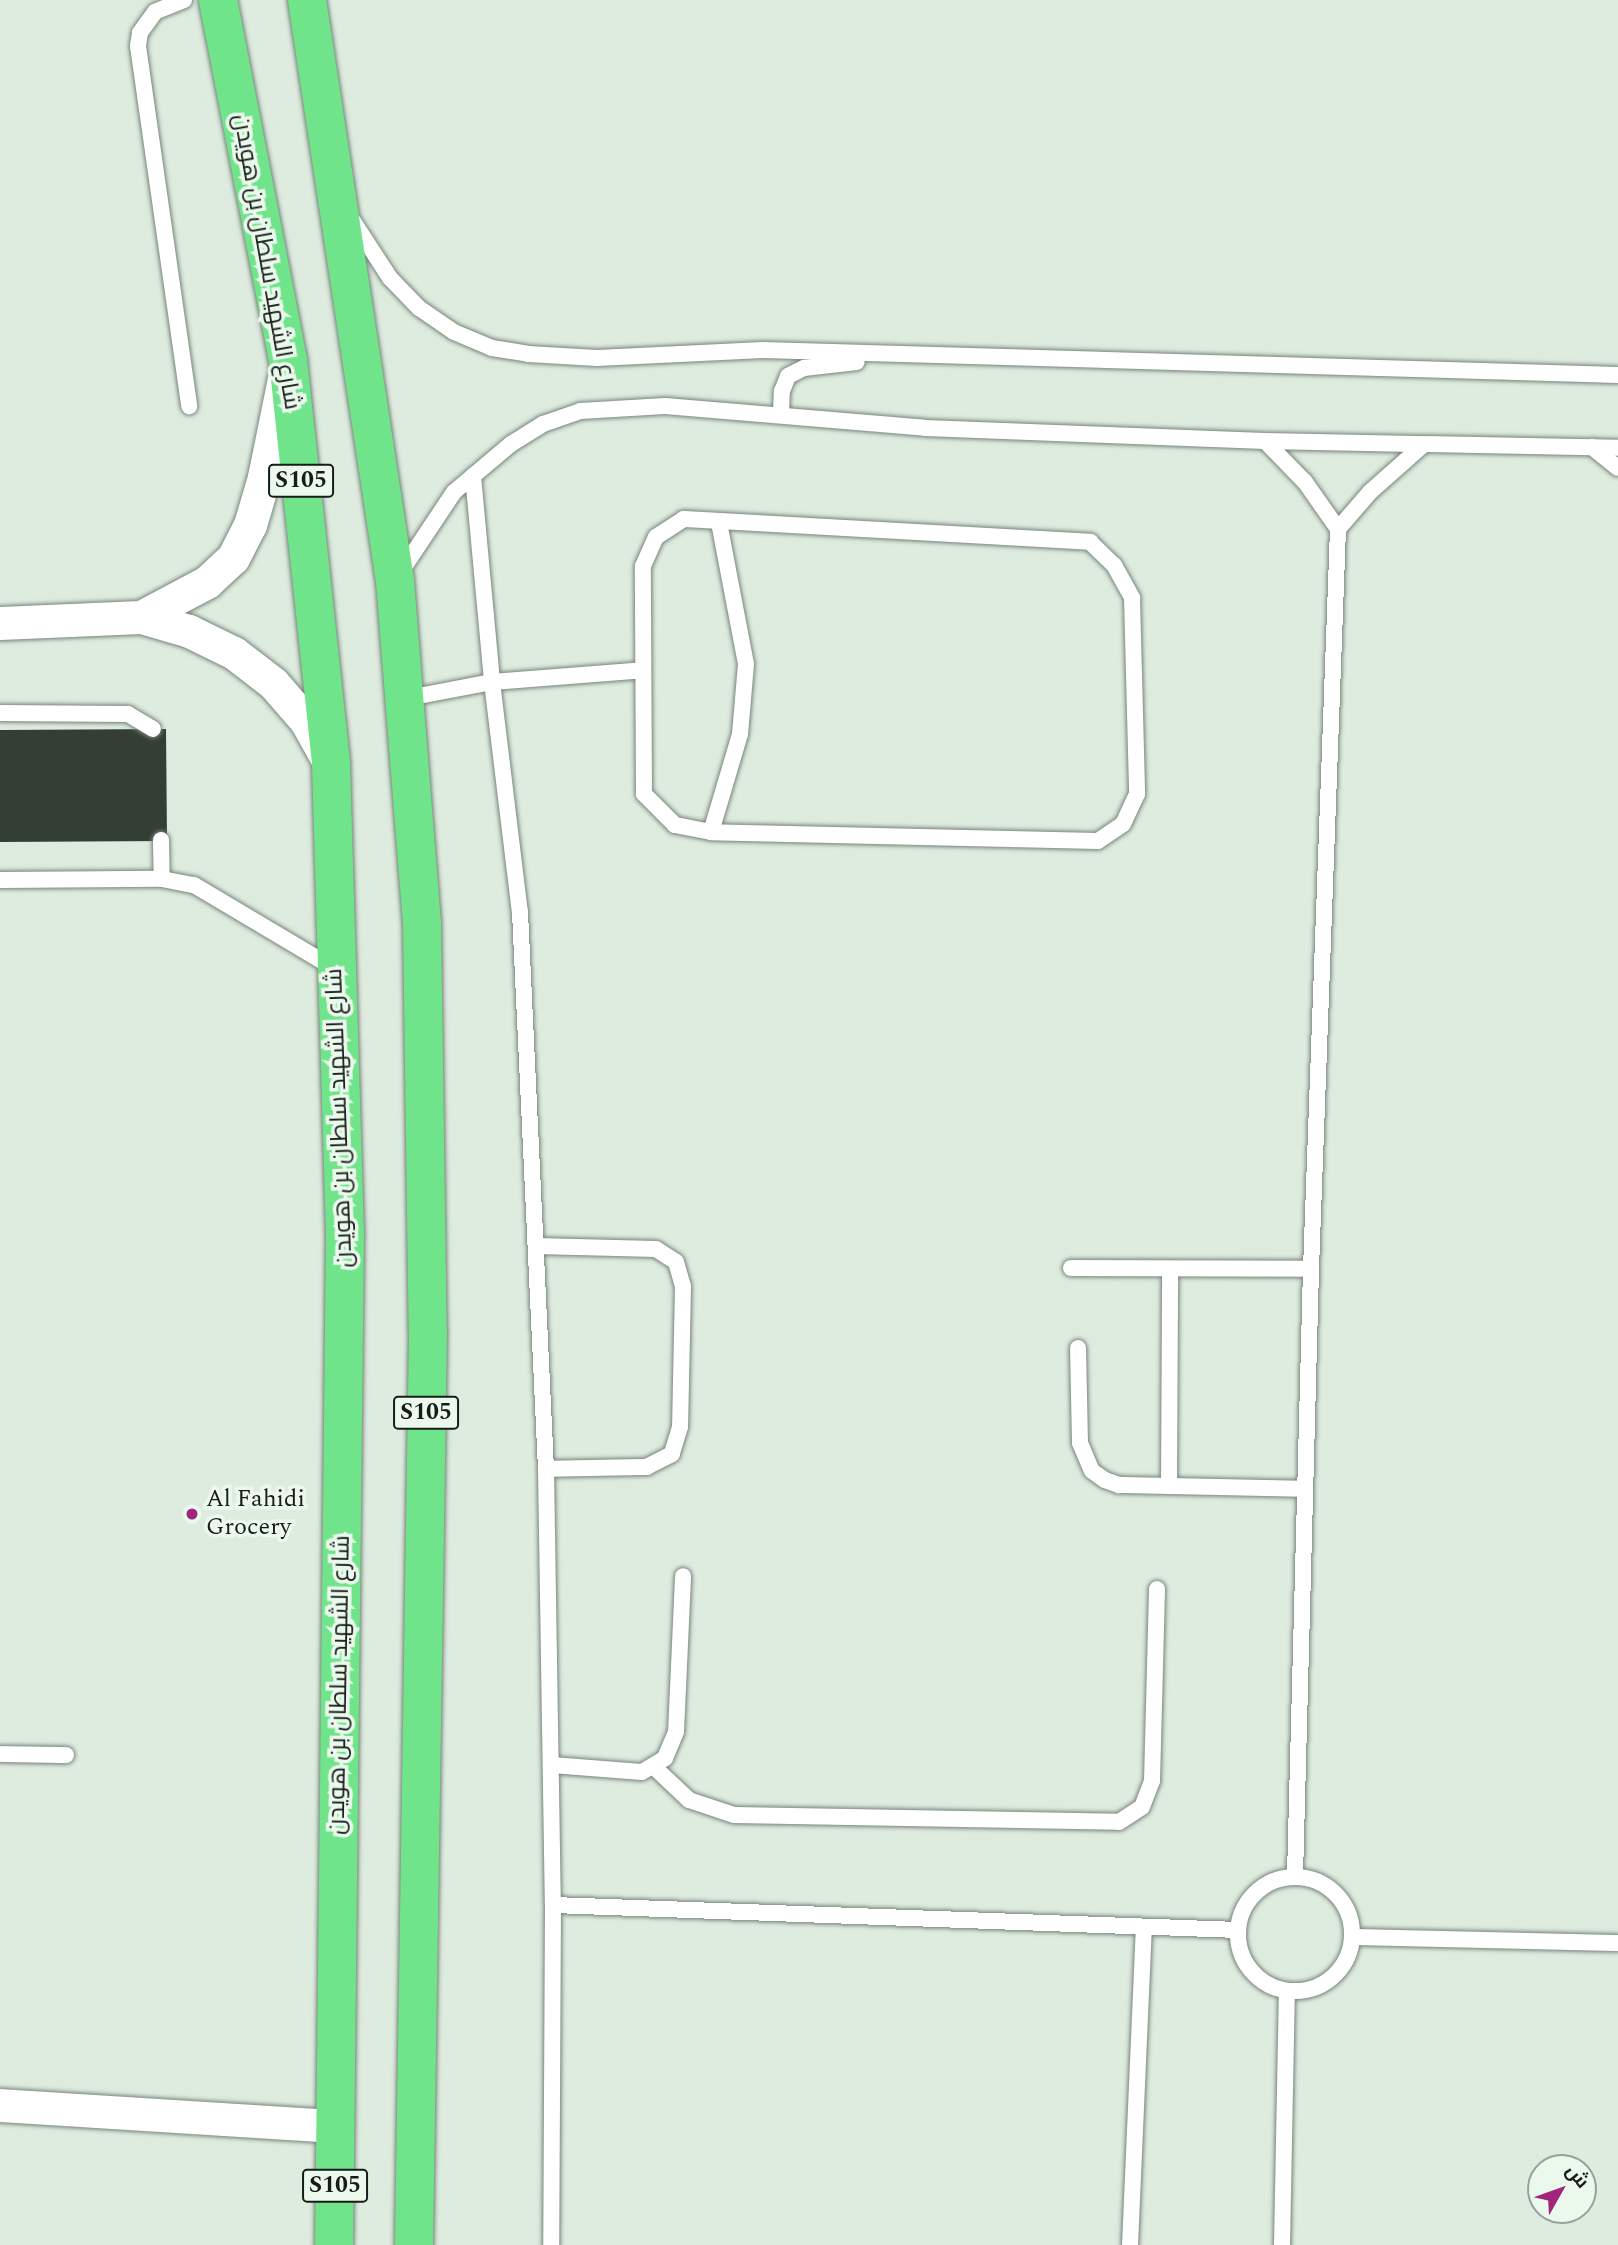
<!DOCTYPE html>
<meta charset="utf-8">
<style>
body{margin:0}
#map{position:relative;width:1618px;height:2245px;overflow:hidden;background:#deece0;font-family:Spectral,Cairo,serif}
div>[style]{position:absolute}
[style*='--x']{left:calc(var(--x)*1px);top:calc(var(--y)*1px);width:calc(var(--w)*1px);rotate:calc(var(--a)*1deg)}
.building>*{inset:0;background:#333e34}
.roads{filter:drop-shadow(0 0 2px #78857a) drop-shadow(0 0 2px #78857a)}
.lane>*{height:16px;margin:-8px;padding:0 8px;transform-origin:8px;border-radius:8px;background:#fff}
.lane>.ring{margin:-8px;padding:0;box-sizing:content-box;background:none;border:16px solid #fff;border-radius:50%}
.street>*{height:33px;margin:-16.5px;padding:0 16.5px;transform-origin:16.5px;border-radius:16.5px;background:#fff}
.highway>*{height:38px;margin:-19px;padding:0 19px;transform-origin:19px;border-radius:19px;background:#70e48a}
.dots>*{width:19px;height:19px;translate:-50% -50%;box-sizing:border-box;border:4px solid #ebf9ed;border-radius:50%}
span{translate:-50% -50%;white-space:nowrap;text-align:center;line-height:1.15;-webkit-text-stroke:7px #ebf9ed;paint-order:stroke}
.shield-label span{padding:2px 5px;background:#ebf9ed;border:2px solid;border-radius:5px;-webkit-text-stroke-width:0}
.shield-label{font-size:23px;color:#171c18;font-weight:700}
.street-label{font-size:24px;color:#171c18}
.poi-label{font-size:24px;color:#171c18}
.left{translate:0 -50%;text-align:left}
.north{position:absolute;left:1527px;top:2154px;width:70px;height:70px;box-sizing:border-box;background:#ebf9ed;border:2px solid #96a198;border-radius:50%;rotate:50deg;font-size:19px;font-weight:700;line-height:28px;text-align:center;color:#171c18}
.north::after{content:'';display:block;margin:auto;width:24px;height:32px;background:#a0257b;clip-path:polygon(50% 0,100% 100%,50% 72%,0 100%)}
</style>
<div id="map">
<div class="building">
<div style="clip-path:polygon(166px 729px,167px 841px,0 842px,0 730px)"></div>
</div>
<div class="roads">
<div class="lane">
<div style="--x:184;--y:0;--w:31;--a:158"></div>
<div style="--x:155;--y:12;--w:26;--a:126"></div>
<div style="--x:140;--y:33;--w:13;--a:99"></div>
<div style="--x:138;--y:46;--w:364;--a:81.9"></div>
<div style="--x:351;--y:218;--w:72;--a:57"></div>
<div style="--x:390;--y:278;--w:42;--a:46"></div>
<div style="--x:419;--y:308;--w:42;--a:34.4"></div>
<div style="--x:454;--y:332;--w:41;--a:22.8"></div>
<div style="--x:492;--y:348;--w:36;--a:9"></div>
<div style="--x:528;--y:354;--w:69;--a:3.3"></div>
<div style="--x:597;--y:358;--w:166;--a:-2.8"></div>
<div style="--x:763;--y:350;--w:855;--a:1.67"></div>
<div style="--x:781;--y:414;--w:23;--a:-88"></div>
<div style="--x:782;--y:391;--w:16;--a:-68"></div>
<div style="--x:788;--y:376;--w:18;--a:-27"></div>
<div style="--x:804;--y:368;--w:53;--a:-6.5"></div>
<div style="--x:1265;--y:441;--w:57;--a:45.7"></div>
<div style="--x:1305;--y:482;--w:57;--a:54.9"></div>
<div style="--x:1338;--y:529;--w:740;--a:92.09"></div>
<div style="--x:1311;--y:1269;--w:607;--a:91.51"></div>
<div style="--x:1592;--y:447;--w:33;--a:39"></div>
<div style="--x:473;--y:476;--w:207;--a:84.7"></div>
<div style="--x:492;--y:682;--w:232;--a:83.1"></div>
<div style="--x:520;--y:912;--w:558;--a:87.33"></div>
<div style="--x:546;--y:1469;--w:436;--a:89.1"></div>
<div style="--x:553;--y:1905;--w:340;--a:90.3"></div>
<div style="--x:684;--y:519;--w:407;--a:3.2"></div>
<div style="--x:1090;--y:542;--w:33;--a:44"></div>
<div style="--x:1114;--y:565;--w:38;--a:61"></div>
<div style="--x:1132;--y:598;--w:196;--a:88.5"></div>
<div style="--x:1137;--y:794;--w:33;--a:115"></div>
<div style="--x:1123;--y:824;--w:30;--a:146"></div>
<div style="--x:1098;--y:841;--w:387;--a:-178.7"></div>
<div style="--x:711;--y:832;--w:37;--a:-169"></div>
<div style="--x:675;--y:825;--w:44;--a:-135"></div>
<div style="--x:644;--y:794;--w:228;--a:-90.3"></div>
<div style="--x:643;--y:566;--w:32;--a:-66"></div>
<div style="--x:656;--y:537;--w:33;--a:-33"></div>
<div style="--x:1338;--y:529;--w:49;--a:-49.1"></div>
<div style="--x:1370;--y:492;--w:72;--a:-41.6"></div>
<div style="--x:400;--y:573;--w:97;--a:-56.3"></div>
<div style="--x:454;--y:492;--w:75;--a:-40.1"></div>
<div style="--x:511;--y:444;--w:38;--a:-32"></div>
<div style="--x:543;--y:424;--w:39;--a:-19"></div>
<div style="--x:580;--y:411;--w:85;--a:-3.4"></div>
<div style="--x:665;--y:406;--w:261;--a:4.8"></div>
<div style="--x:925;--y:428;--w:340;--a:2.2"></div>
<div style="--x:1265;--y:441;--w:353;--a:1.1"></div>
<div style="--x:403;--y:699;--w:91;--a:-10.8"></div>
<div style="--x:492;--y:682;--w:151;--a:-4.5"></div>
<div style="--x:0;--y:713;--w:128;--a:0.4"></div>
<div style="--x:128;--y:714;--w:29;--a:31"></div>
<div style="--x:711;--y:832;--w:102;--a:-73.5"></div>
<div style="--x:740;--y:734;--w:70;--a:-85.1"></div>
<div style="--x:746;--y:664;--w:145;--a:-100.8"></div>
<div style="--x:161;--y:840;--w:39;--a:89"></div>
<div style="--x:0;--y:880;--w:162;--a:-0.4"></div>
<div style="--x:162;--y:879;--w:33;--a:11"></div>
<div style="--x:194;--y:885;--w:163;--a:30.7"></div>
<div style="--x:536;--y:1246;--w:120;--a:1.4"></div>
<div style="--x:656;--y:1249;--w:24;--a:33"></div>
<div style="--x:676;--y:1262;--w:25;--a:74"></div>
<div style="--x:683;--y:1286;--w:141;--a:91.2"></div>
<div style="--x:680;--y:1427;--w:28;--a:107"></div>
<div style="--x:672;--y:1454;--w:28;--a:153"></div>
<div style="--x:647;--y:1467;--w:101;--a:178.9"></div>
<div style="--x:1071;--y:1268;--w:240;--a:0.2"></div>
<div style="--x:1078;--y:1348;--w:95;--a:88.8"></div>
<div style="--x:1080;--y:1443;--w:30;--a:67"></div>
<div style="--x:1092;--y:1471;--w:16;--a:35"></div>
<div style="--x:1105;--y:1480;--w:15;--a:20"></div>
<div style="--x:1119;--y:1485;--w:186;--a:1.2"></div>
<div style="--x:1169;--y:1486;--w:217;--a:-89.7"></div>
<div style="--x:0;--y:1754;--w:66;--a:0.9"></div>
<div style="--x:552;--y:1765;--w:90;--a:4.4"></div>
<div style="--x:642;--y:1772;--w:27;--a:-31"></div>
<div style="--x:665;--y:1758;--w:28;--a:-67"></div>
<div style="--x:676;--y:1732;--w:156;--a:-87.4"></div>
<div style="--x:654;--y:1767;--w:48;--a:43.3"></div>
<div style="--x:689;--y:1800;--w:47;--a:18.4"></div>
<div style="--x:734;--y:1815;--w:385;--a:1"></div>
<div style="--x:1119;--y:1822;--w:27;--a:-33"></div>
<div style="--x:1142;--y:1807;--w:28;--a:-69"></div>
<div style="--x:1152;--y:1781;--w:192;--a:-88.5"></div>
<div class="ring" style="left:1238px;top:1877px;width:98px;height:98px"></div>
<div style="--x:553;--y:1905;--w:684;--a:2.09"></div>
<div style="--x:1352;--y:1937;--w:266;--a:1.3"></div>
<div style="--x:1130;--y:2245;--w:315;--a:-87.5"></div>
<div style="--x:1282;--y:2245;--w:254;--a:-88.9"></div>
</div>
<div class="street">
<div style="--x:141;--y:617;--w:75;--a:-27.9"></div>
<div style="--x:207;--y:582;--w:35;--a:-43"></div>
<div style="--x:233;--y:558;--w:37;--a:-63"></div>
<div style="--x:250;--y:525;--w:50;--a:-73.7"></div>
<div style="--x:264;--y:477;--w:105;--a:-78.5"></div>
<div style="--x:0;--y:623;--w:141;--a:-2.4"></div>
<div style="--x:141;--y:617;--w:50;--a:16.3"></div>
<div style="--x:189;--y:631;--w:50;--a:26.1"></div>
<div style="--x:234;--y:653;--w:49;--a:37.6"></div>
<div style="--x:273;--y:683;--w:50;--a:49"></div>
<div style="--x:306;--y:721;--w:49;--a:60.8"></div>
<div style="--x:0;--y:2105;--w:336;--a:3.6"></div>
</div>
<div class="highway">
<div style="--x:218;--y:0;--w:367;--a:79"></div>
<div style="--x:288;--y:360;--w:406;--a:83.9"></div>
<div style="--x:331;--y:764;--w:470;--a:88.3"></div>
<div style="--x:345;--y:1234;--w:1011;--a:90.62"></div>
<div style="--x:307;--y:0;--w:588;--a:81.39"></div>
<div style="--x:395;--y:581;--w:343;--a:85.5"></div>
<div style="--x:422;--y:923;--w:409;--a:89.2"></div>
<div style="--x:428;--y:1332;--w:913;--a:90.88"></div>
</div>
</div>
<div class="dots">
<div style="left:192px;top:1514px;background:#a0257b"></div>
</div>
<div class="shield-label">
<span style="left:301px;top:481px">S105</span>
<span style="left:426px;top:1413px">S105</span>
<span style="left:335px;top:2186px">S105</span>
</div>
<div class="street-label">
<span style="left:266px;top:262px;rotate:80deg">شارع الشهيد سلطان بن هويدن</span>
<span style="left:340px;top:1118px;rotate:-92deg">شارع الشهيد سلطان بن هويدن</span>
<span style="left:340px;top:1685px;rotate:-89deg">شارع الشهيد سلطان بن هويدن</span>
</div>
<div class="poi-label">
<span class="left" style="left:206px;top:1514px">Al Fahidi<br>Grocery</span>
</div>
<div class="north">ش</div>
</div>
